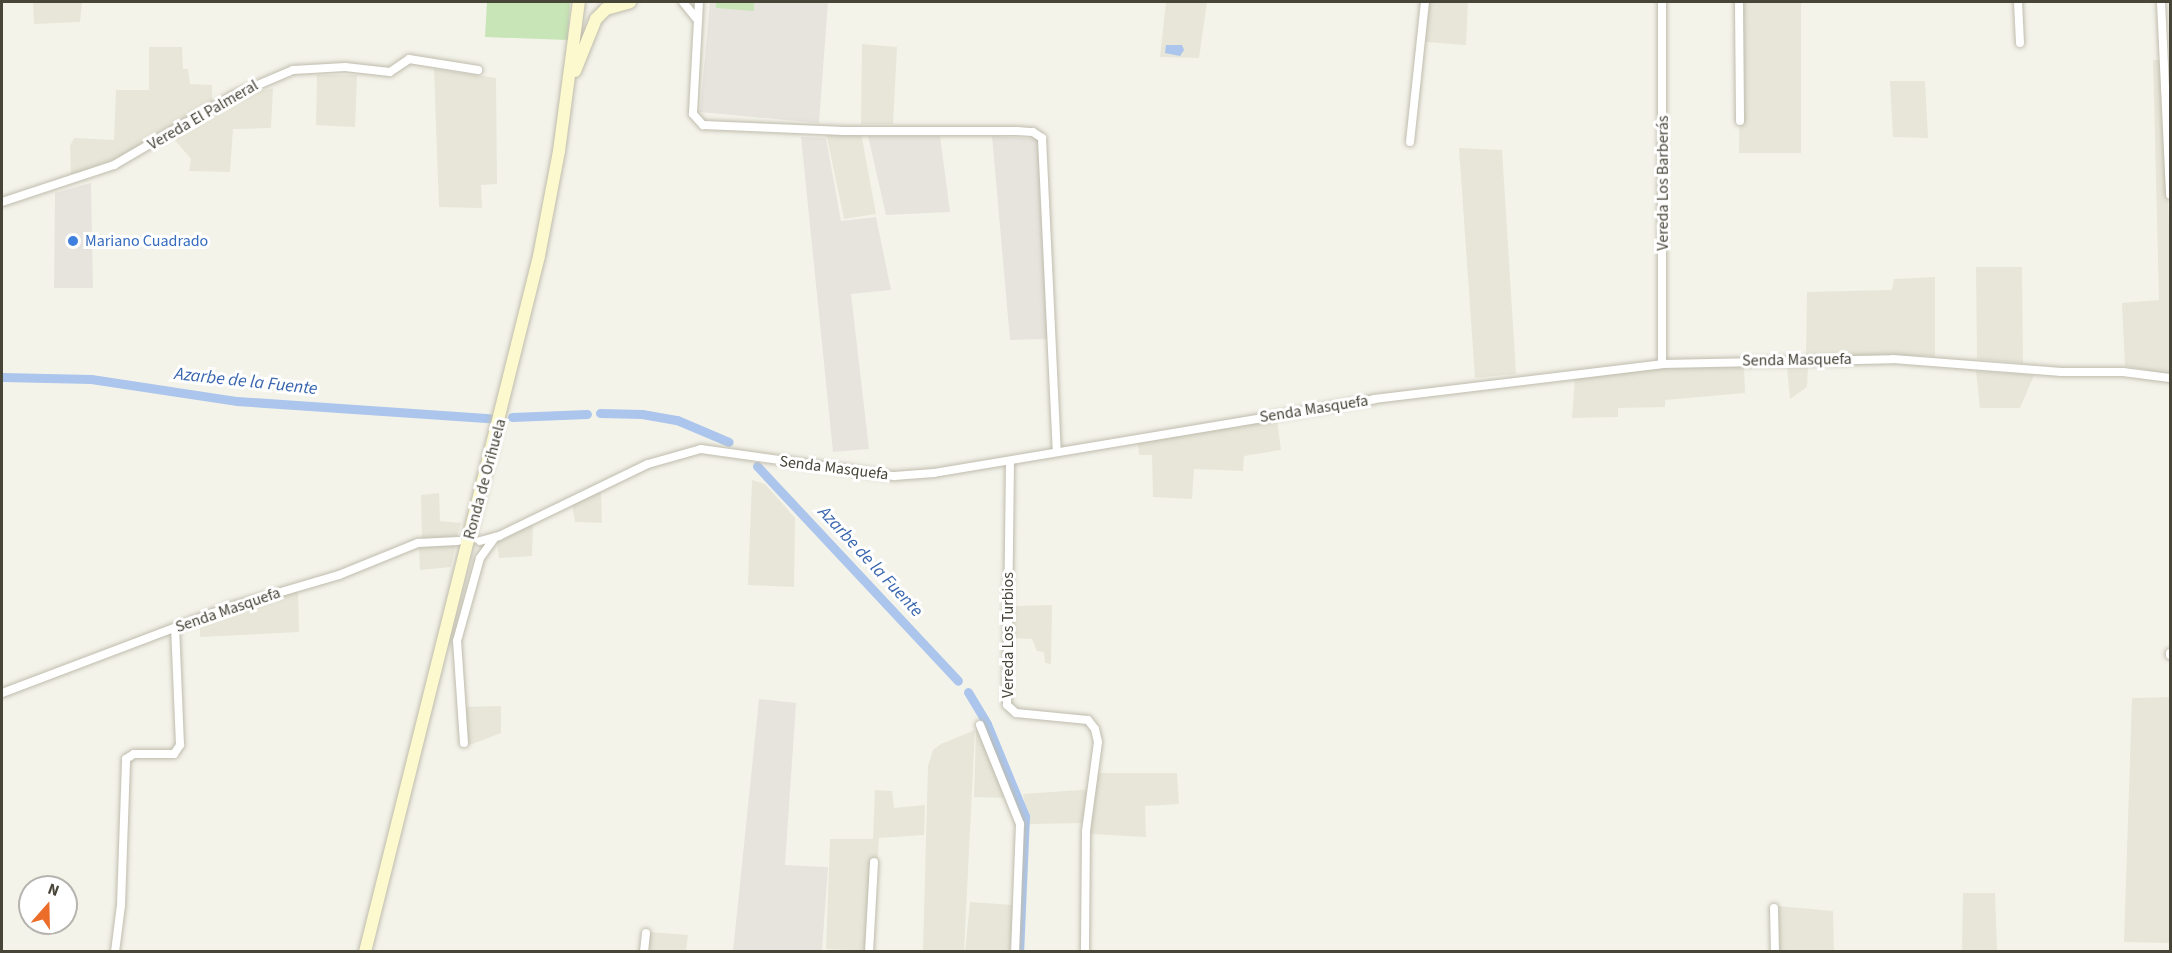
<!DOCTYPE html>
<meta charset="utf-8">
<style>
body{margin:0}
#map{position:relative;width:2172px;height:953px;overflow:hidden;background:#f4f3ea;font-family:"Source Sans 3",sans-serif}
div>[style]{position:absolute}
[style*='--x']{left:calc(var(--x)*1px);top:calc(var(--y)*1px);width:calc(var(--w)*1px);rotate:calc(var(--a)*1deg)}
.residential>*{inset:0;background:#e7e6d8}
.industrial>*{inset:0;background:#e7e4de}
.green>*{inset:0;background:#c7e5b6}
.water>*{inset:0;background:#abc5ec}
.canal>*{height:9px;margin:-4.5px;padding:0 4.5px;transform-origin:4.5px;border-radius:4.5px;background:#abc5ec}
.roads{filter:drop-shadow(0 0 2px #bfbcad) drop-shadow(0 0 2px #bfbcad)}
.minor>*{height:8px;margin:-4px;padding:0 4px;transform-origin:4px;border-radius:4px;background:#fff}
.secondary>*{height:12px;margin:-6px;padding:0 6px;transform-origin:6px;border-radius:6px;background:#fbf9cd}
.dots>*{width:16px;height:16px;translate:-50% -50%;box-sizing:border-box;border:3px solid #fff;border-radius:50%}
span{translate:-50% -50%;white-space:nowrap;text-align:center;line-height:1.15;-webkit-text-stroke:6px #fff;paint-order:stroke}
.street-label{font-size:16px;color:#474438}
.shop-label{font-size:16px;color:#366cbe}
.left{translate:0 -50%;text-align:left}
.water-label{font-size:18px;color:#3865ad;font-style:italic}
.frame{position:absolute;inset:0;border:3px solid #474438;pointer-events:none}
.north{position:absolute;left:18px;top:875px;width:60px;height:60px;box-sizing:border-box;background:#fff;border:2px solid #b5b4af;border-radius:50%;rotate:20deg;font-size:16px;font-weight:700;line-height:24px;text-align:center;color:#474438}
.north::after{content:'';display:block;margin:auto;width:21px;height:27px;background:#ec6c29;clip-path:polygon(50% 0,100% 100%,50% 72%,0 100%)}
</style>
<div id="map">
<div class="residential">
<div style="clip-path:polygon(33px 2px,82px 2px,80px 22px,34px 24px)"></div>
<div style="clip-path:polygon(1166px 2px,1207px 2px,1199px 58px,1160px 57px)"></div>
<div style="clip-path:polygon(1429px 2px,1468px 2px,1466px 45px,1426px 42px)"></div>
<div style="clip-path:polygon(1741px 2px,1801px 2px,1801px 153px,1739px 153px)"></div>
<div style="clip-path:polygon(862px 44px,897px 47px,893px 124px,861px 124px)"></div>
<div style="clip-path:polygon(149px 47px,182px 47px,183px 69px,188px 69px,190px 84px,212px 85px,212px 104px,122px 157px,71px 175px,70px 146px,74px 138px,114px 140px,116px 90px,149px 90px)"></div>
<div style="clip-path:polygon(2153px 60px,2162px 60px,2170px 249px,2170px 374px,2125px 366px,2122px 303px,2159px 300px)"></div>
<div style="clip-path:polygon(434px 69px,496px 78px,497px 184px,481px 185px,482px 208px,439px 207px)"></div>
<div style="clip-path:polygon(317px 75px,357px 75px,355px 127px,316px 125px)"></div>
<div style="clip-path:polygon(1890px 81px,1925px 81px,1928px 138px,1893px 137px)"></div>
<div style="clip-path:polygon(273px 88px,271px 128px,233px 129px,230px 172px,189px 171px,191px 159px,174px 139px,256px 92px)"></div>
<div style="clip-path:polygon(826px 133px,861px 133px,876px 214px,844px 219px)"></div>
<div style="clip-path:polygon(1459px 148px,1502px 150px,1516px 374px,1475px 378px)"></div>
<div style="clip-path:polygon(1976px 267px,2022px 267px,2023px 363px,1977px 359px)"></div>
<div style="clip-path:polygon(1935px 277px,1935px 356px,1806px 355px,1807px 292px,1892px 290px,1894px 279px)"></div>
<div style="clip-path:polygon(1808px 365px,1807px 387px,1790px 399px,1787px 366px)"></div>
<div style="clip-path:polygon(1744px 367px,1745px 393px,1665px 400px,1665px 407px,1618px 408px,1618px 417px,1572px 418px,1575px 377px,1662px 368px)"></div>
<div style="clip-path:polygon(1976px 371px,2034px 375px,2020px 408px,1980px 408px)"></div>
<div style="clip-path:polygon(1277px 420px,1281px 450px,1244px 456px,1243px 471px,1194px 469px,1192px 499px,1153px 497px,1152px 455px,1139px 455px,1138px 442px)"></div>
<div style="clip-path:polygon(752px 480px,765px 484px,795px 518px,794px 587px,748px 585px)"></div>
<div style="clip-path:polygon(601px 492px,602px 523px,575px 522px,572px 503px)"></div>
<div style="clip-path:polygon(439px 493px,440px 521px,461px 523px,457px 537px,422px 541px,421px 495px)"></div>
<div style="clip-path:polygon(533px 523px,532px 556px,499px 558px,497px 543px)"></div>
<div style="clip-path:polygon(456px 543px,451px 567px,420px 570px,419px 548px)"></div>
<div style="clip-path:polygon(298px 591px,299px 632px,200px 637px,200px 622px)"></div>
<div style="clip-path:polygon(1052px 605px,1051px 664px,1045px 663px,1044px 652px,1037px 651px,1032px 639px,1012px 638px,1012px 606px)"></div>
<div style="clip-path:polygon(2170px 697px,2170px 943px,2124px 942px,2132px 698px)"></div>
<div style="clip-path:polygon(501px 706px,501px 733px,467px 746px,465px 707px)"></div>
<div style="clip-path:polygon(980px 729px,1008px 798px,974px 797px,976px 730px)"></div>
<div style="clip-path:polygon(975px 730px,964px 951px,923px 951px,928px 766px,933px 750px,941px 744px)"></div>
<div style="clip-path:polygon(1097px 773px,1177px 773px,1179px 804px,1145px 806px,1146px 837px,1091px 834px,1089px 823px,1029px 824px,1023px 794px,1095px 789px)"></div>
<div style="clip-path:polygon(875px 790px,892px 791px,894px 808px,925px 805px,924px 835px,879px 838px,872px 951px,826px 949px,830px 839px,873px 839px)"></div>
<div style="clip-path:polygon(1963px 893px,1995px 893px,1997px 951px,1962px 952px)"></div>
<div style="clip-path:polygon(970px 902px,1013px 905px,1010px 951px,965px 952px)"></div>
<div style="clip-path:polygon(1777px 906px,1833px 911px,1834px 951px,1777px 951px)"></div>
<div style="clip-path:polygon(649px 932px,688px 935px,686px 951px,647px 952px)"></div>
</div>
<div class="industrial">
<div style="clip-path:polygon(710px 2px,828px 2px,819px 123px,700px 112px)"></div>
<div style="clip-path:polygon(868px 136px,940px 136px,950px 212px,886px 215px)"></div>
<div style="clip-path:polygon(992px 136px,1038px 139px,1048px 339px,1010px 340px)"></div>
<div style="clip-path:polygon(801px 137px,826px 138px,841px 221px,876px 217px,891px 290px,851px 294px,869px 449px,833px 452px)"></div>
<div style="clip-path:polygon(91px 183px,93px 288px,54px 288px,55px 193px)"></div>
<div style="clip-path:polygon(759px 699px,796px 703px,785px 865px,828px 867px,822px 951px,733px 951px)"></div>
</div>
<div class="green">
<div style="clip-path:polygon(487px 2px,570px 2px,568px 40px,485px 37px)"></div>
<div style="clip-path:polygon(716px 2px,754px 2px,754px 11px,716px 8px)"></div>
</div>
<div class="water">
<div style="clip-path:polygon(1166px 45px,1182px 45px,1184px 50px,1180px 56px,1165px 53px)"></div>
</div>
<div class="canal">
<div style="--x:2;--y:377;--w:89;--a:1.3"></div>
<div style="--x:91;--y:379;--w:148;--a:8.6"></div>
<div style="--x:237;--y:401;--w:253;--a:3.9"></div>
<div style="--x:600;--y:413;--w:42;--a:1.4"></div>
<div style="--x:642;--y:414;--w:36;--a:10"></div>
<div style="--x:677;--y:420;--w:56;--a:22.9"></div>
<div style="--x:512;--y:417;--w:75;--a:-2.3"></div>
<div style="--x:757;--y:466;--w:294;--a:46.9"></div>
<div style="--x:968;--y:692;--w:37;--a:59"></div>
<div style="--x:987;--y:724;--w:100;--a:67.6"></div>
<div style="--x:1025;--y:816;--w:136;--a:92.5"></div>
</div>
<div class="roads">
<div class="minor">
<div style="--x:683;--y:2;--w:21;--a:51"></div>
<div style="--x:699;--y:2;--w:112;--a:93.1"></div>
<div style="--x:693;--y:114;--w:15;--a:48"></div>
<div style="--x:703;--y:125;--w:141;--a:2.4"></div>
<div style="--x:844;--y:131;--w:173;--a:0"></div>
<div style="--x:1017;--y:131;--w:16;--a:4"></div>
<div style="--x:1033;--y:132;--w:11;--a:34"></div>
<div style="--x:1042;--y:138;--w:314;--a:87.3"></div>
<div style="--x:1739;--y:2;--w:119;--a:89.5"></div>
<div style="--x:2018;--y:2;--w:41;--a:87.2"></div>
<div style="--x:2161;--y:2;--w:193;--a:87.3"></div>
<div style="--x:1410;--y:142;--w:141;--a:-83.9"></div>
<div style="--x:2;--y:202;--w:118;--a:-18.3"></div>
<div style="--x:114;--y:165;--w:137;--a:-30.3"></div>
<div style="--x:232;--y:96;--w:66;--a:-23.1"></div>
<div style="--x:293;--y:70;--w:52;--a:-3.3"></div>
<div style="--x:345;--y:67;--w:45;--a:6.3"></div>
<div style="--x:390;--y:72;--w:23;--a:-34"></div>
<div style="--x:409;--y:59;--w:70;--a:9.1"></div>
<div style="--x:1662;--y:364;--w:362;--a:-90"></div>
<div style="--x:1010;--y:461;--w:244;--a:90.7"></div>
<div style="--x:1007;--y:705;--w:12;--a:42"></div>
<div style="--x:1016;--y:713;--w:72;--a:5.6"></div>
<div style="--x:1088;--y:720;--w:11;--a:52"></div>
<div style="--x:1095;--y:729;--w:13;--a:77"></div>
<div style="--x:1098;--y:742;--w:90;--a:97.7"></div>
<div style="--x:1086;--y:831;--w:121;--a:90.5"></div>
<div style="--x:480;--y:541;--w:20;--a:-15"></div>
<div style="--x:499;--y:536;--w:165;--a:-25.8"></div>
<div style="--x:648;--y:464;--w:55;--a:-15.8"></div>
<div style="--x:701;--y:449;--w:195;--a:8"></div>
<div style="--x:894;--y:476;--w:40;--a:-4.3"></div>
<div style="--x:934;--y:473;--w:446;--a:-9.5"></div>
<div style="--x:1374;--y:399;--w:290;--a:-6.9"></div>
<div style="--x:1662;--y:364;--w:231;--a:-1.2"></div>
<div style="--x:1893;--y:359;--w:169;--a:4.4"></div>
<div style="--x:2061;--y:372;--w:62;--a:0"></div>
<div style="--x:2123;--y:372;--w:47;--a:7.3"></div>
<div style="--x:2170;--y:653;--w:2;--a:90"></div>
<div style="--x:2;--y:693;--w:244;--a:-20.7"></div>
<div style="--x:230;--y:607;--w:114;--a:-16.4"></div>
<div style="--x:339;--y:575;--w:85;--a:-22.1"></div>
<div style="--x:418;--y:543;--w:40;--a:-2.9"></div>
<div style="--x:980;--y:725;--w:107;--a:68"></div>
<div style="--x:1020;--y:824;--w:128;--a:92.2"></div>
<div style="--x:464;--y:743;--w:102;--a:-93.9"></div>
<div style="--x:457;--y:641;--w:86;--a:-74.5"></div>
<div style="--x:480;--y:558;--w:26;--a:-54"></div>
<div style="--x:1774;--y:908;--w:44;--a:88.7"></div>
<div style="--x:115;--y:952;--w:47;--a:-82.7"></div>
<div style="--x:121;--y:905;--w:146;--a:-88"></div>
<div style="--x:126;--y:759;--w:9;--a:-32"></div>
<div style="--x:134;--y:754;--w:40;--a:0"></div>
<div style="--x:174;--y:754;--w:11;--a:-56"></div>
<div style="--x:180;--y:745;--w:117;--a:-92.4"></div>
<div style="--x:644;--y:952;--w:19;--a:-84"></div>
<div style="--x:869;--y:952;--w:90;--a:-86.8"></div>
</div>
<div class="secondary">
<div style="--x:575;--y:71;--w:56;--a:-68"></div>
<div style="--x:596;--y:19;--w:14;--a:-45"></div>
<div style="--x:606;--y:9;--w:25;--a:-16"></div>
<div style="--x:365;--y:952;--w:717;--a:-75.96"></div>
<div style="--x:539;--y:256;--w:107;--a:-79.2"></div>
<div style="--x:559;--y:151;--w:150;--a:-82.4"></div>
</div>
</div>
<div class="dots">
<div style="left:73px;top:241px;background:#3f7fe0"></div>
</div>
<div class="street-label">
<span style="left:203px;top:115px;rotate:-30deg">Vereda El Palmeral</span>
<span style="left:1663px;top:183px;rotate:-90deg">Vereda Los Barberás</span>
<span style="left:1797px;top:360px;rotate:-1deg">Senda Masquefa</span>
<span style="left:1314px;top:409px;rotate:-9deg">Senda Masquefa</span>
<span style="left:834px;top:468px;rotate:7deg">Senda Masquefa</span>
<span style="left:485px;top:479px;rotate:-75deg">Ronda de Orihuela</span>
<span style="left:228px;top:610px;rotate:-19deg">Senda Masquefa</span>
<span style="left:1008px;top:635px;rotate:-90deg">Vereda Los Turbios</span>
</div>
<div class="shop-label">
<span class="left" style="left:85px;top:241px">Mariano Cuadrado</span>
</div>
<div class="water-label">
<span style="left:246px;top:382px;rotate:6deg">Azarbe de la Fuente</span>
<span style="left:870px;top:562px;rotate:47deg">Azarbe de la Fuente</span>
</div>
<div class="frame"></div>
<div class="north">N</div>
</div>
